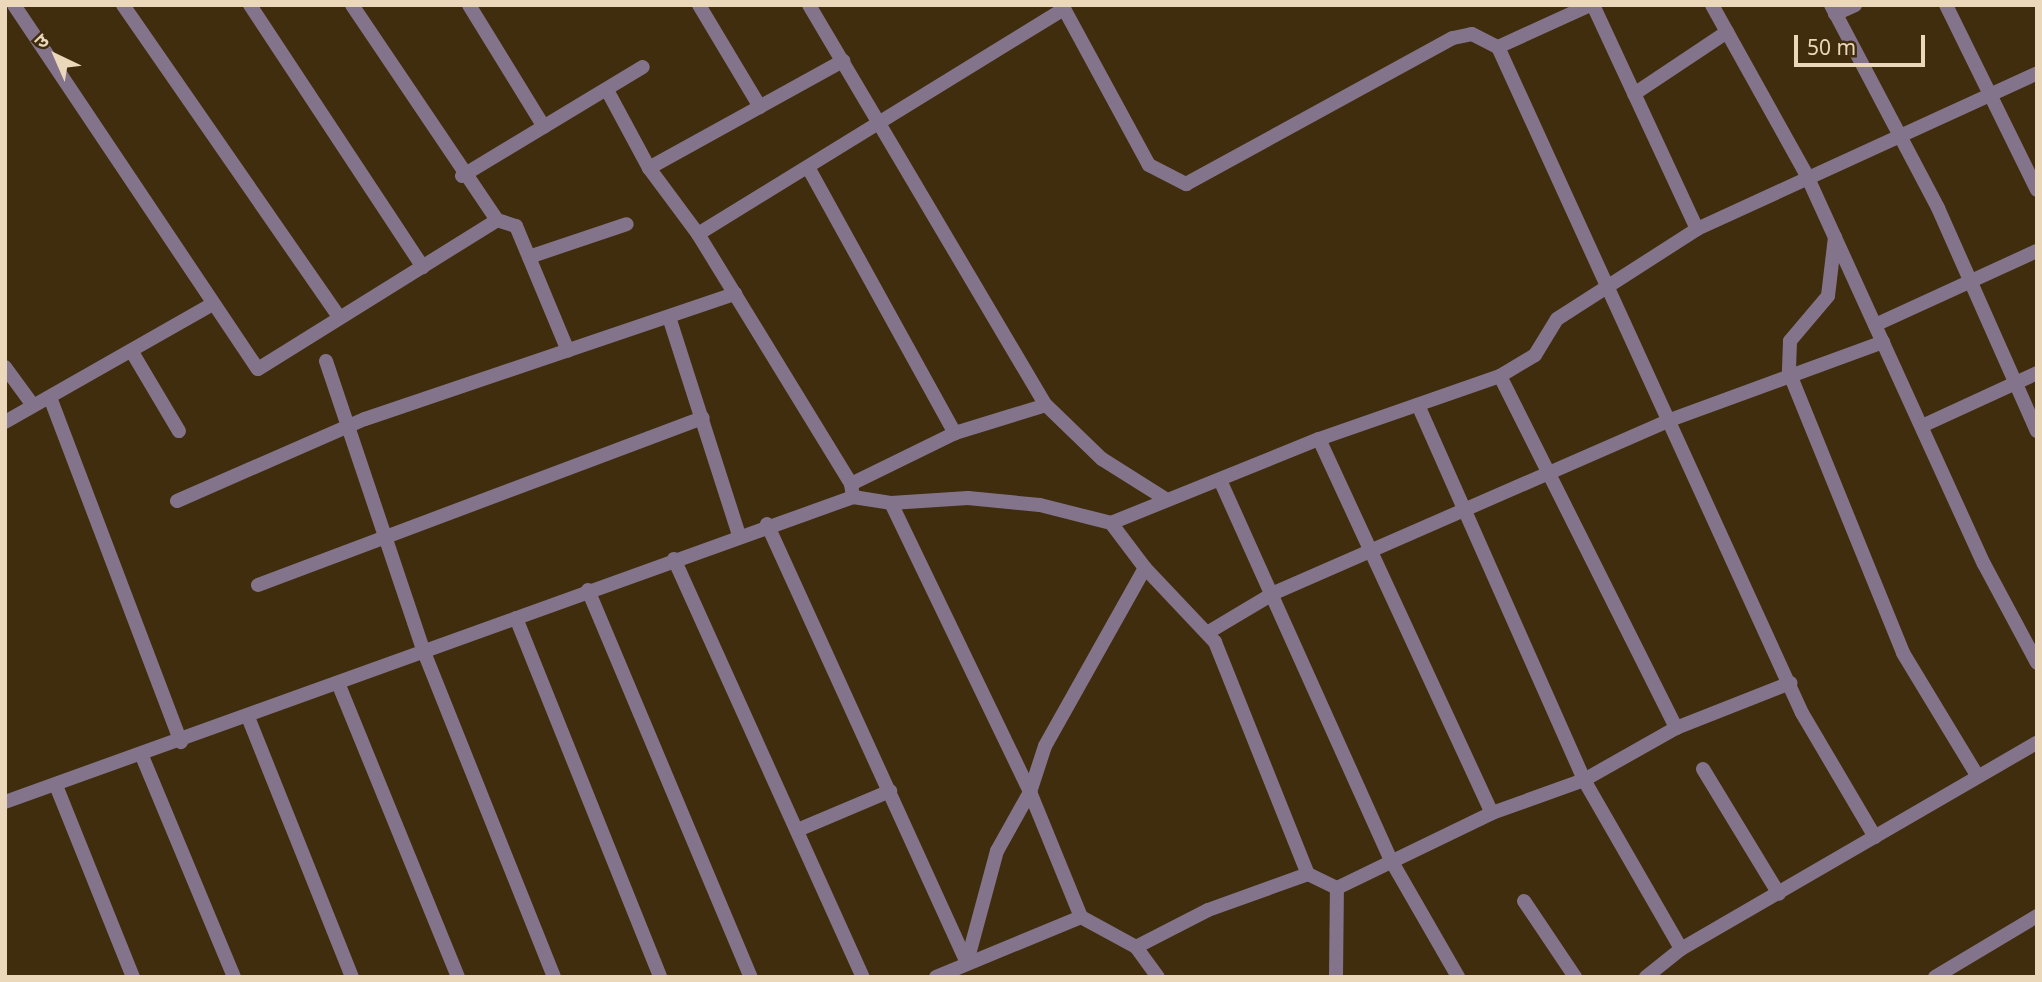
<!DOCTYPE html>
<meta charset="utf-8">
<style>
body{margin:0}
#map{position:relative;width:2042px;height:982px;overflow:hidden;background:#3f2d0e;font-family:"Noto Sans","Noto Sans Devanagari",sans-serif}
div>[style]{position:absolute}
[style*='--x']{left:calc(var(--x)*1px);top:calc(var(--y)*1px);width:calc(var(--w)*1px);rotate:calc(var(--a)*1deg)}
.street>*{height:14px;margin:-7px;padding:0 7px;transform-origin:7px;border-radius:7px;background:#84748b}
span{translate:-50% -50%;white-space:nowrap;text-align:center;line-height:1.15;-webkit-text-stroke:5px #3f2d0e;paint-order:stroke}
.frame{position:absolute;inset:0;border:7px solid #ebd7ba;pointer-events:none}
.north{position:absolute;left:21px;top:21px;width:70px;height:70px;-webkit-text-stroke:5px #3f2d0e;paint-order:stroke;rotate:316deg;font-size:19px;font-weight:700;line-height:28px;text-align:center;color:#ebd7ba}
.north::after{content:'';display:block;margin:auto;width:24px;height:32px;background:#ebd7ba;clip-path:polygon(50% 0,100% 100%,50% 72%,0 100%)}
.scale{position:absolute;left:1794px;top:35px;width:131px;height:32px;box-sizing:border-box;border:4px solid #ebd7ba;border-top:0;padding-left:9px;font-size:21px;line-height:24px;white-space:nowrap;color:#ebd7ba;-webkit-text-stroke:5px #3f2d0e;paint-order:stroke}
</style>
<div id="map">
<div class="street">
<div style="--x:14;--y:5;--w:438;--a:56.2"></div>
<div style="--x:258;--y:369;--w:282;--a:-31.9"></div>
<div style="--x:497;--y:220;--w:20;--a:18"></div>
<div style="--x:516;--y:226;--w:135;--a:67.4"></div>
<div style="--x:123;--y:5;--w:379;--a:55.3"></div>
<div style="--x:250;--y:5;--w:314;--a:56.6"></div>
<div style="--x:352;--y:5;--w:259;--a:56"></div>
<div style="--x:469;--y:5;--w:143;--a:58.4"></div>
<div style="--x:699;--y:5;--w:119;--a:59.1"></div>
<div style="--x:809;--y:5;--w:465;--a:59.4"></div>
<div style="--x:1046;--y:405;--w:78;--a:44"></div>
<div style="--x:1102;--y:459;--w:73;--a:32.2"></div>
<div style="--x:1062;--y:5;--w:182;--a:61.5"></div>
<div style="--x:1149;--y:165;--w:42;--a:27.2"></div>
<div style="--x:1186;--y:184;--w:304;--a:-28.7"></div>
<div style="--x:1453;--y:38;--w:19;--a:-12"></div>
<div style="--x:1472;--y:34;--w:29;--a:27"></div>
<div style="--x:1498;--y:47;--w:732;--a:65.47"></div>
<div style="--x:1802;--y:713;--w:144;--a:59.5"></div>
<div style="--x:1593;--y:5;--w:247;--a:65.1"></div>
<div style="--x:1712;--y:5;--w:196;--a:60.9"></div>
<div style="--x:1807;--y:176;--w:426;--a:65.5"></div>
<div style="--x:1984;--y:564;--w:112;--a:61.8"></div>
<div style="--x:1831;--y:5;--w:229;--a:62.2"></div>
<div style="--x:1938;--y:208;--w:244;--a:66.1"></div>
<div style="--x:1946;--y:5;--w:206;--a:63.8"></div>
<div style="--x:1835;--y:14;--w:22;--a:-24"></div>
<div style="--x:1498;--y:47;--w:101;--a:-24.5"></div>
<div style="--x:607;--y:90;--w:89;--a:61.7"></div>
<div style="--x:649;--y:168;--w:82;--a:53.4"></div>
<div style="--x:698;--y:234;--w:293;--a:58.5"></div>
<div style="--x:851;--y:484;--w:13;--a:81"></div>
<div style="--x:1634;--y:94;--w:112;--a:-33.7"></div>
<div style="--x:649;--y:168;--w:222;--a:-28.9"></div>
<div style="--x:809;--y:169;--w:302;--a:61.1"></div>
<div style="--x:462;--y:176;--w:211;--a:-31.1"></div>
<div style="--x:698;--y:234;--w:430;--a:-31.6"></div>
<div style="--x:1835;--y:237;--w:59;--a:96.8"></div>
<div style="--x:1828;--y:296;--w:59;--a:130.2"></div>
<div style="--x:1790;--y:341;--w:31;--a:92"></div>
<div style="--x:1789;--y:372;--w:303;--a:67.9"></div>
<div style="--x:1903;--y:653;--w:143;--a:58.8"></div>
<div style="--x:529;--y:257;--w:103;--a:-18.6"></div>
<div style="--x:669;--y:317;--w:229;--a:72.2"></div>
<div style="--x:1875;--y:325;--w:178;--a:-24.6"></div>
<div style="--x:132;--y:352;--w:92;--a:59.3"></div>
<div style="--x:326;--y:361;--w:307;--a:71.4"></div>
<div style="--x:424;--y:652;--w:350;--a:68.2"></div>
<div style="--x:5;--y:367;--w:46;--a:53.9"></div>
<div style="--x:1500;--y:376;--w:394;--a:63.4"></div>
<div style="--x:51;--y:400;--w:366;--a:69.2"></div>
<div style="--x:1418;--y:405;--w:410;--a:66.1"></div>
<div style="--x:1584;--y:780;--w:195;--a:60.1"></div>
<div style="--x:1681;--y:949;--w:411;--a:-30.1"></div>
<div style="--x:5;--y:422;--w:237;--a:-29.6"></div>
<div style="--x:1922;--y:426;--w:127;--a:-24.7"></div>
<div style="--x:1319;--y:439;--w:412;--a:65.2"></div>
<div style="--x:1220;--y:480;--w:419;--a:65.8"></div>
<div style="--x:1392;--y:862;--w:133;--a:60.1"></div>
<div style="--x:851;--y:484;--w:116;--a:-26.1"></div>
<div style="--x:955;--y:433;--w:95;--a:-17.1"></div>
<div style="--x:177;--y:501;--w:205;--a:-23.6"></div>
<div style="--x:365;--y:419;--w:391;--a:-18.7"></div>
<div style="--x:891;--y:503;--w:321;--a:64.3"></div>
<div style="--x:1030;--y:792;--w:135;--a:67.8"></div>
<div style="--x:1081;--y:917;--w:63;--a:28.6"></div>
<div style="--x:1136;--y:947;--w:37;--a:54"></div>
<div style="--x:767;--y:524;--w:482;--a:65.5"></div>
<div style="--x:674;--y:559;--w:459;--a:65.7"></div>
<div style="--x:1145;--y:568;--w:102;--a:46.6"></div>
<div style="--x:1215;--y:642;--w:250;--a:68.2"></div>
<div style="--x:1308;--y:874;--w:32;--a:26"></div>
<div style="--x:1337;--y:888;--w:172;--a:-25.8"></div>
<div style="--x:1492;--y:813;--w:98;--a:-19.7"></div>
<div style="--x:1584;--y:780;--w:106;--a:-29.5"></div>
<div style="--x:1676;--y:728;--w:123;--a:-21.5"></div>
<div style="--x:258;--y:585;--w:475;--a:-20.6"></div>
<div style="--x:588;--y:590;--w:420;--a:67.2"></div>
<div style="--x:516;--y:618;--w:387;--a:68.1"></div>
<div style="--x:1207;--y:633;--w:78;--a:-30.8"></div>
<div style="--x:1274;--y:593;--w:432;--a:-23.6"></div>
<div style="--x:1670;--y:420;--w:227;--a:-20.1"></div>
<div style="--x:338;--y:683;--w:318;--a:67.8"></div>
<div style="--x:248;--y:717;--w:280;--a:68.2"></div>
<div style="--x:142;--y:756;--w:239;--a:67.4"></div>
<div style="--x:1703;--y:769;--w:146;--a:58.7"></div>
<div style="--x:57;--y:788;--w:204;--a:68.1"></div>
<div style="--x:5;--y:802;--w:901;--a:-19.78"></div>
<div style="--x:853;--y:497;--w:38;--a:9"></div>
<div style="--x:891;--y:503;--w:77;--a:-3.7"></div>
<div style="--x:968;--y:498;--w:72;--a:5.6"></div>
<div style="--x:1040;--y:505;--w:73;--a:14.2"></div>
<div style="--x:1111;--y:523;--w:224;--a:-22"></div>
<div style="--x:1319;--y:439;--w:192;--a:-19.2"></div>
<div style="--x:1500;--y:376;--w:41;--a:-31"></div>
<div style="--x:1535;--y:355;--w:42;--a:-58.6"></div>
<div style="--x:1557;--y:319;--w:166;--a:-32.7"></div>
<div style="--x:1697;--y:229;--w:374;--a:-24.6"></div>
<div style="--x:800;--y:829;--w:98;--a:-22.9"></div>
<div style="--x:1524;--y:901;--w:92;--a:56.1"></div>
<div style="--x:1136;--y:947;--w:81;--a:-27.2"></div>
<div style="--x:1208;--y:910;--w:106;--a:-19.8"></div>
<div style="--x:967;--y:962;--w:115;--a:-74.9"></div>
<div style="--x:997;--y:851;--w:68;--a:-60.8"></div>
<div style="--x:1030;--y:792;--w:48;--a:-71.9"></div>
<div style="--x:1045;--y:746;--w:204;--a:-60.7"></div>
<div style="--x:1145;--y:568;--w:56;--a:-127.1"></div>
<div style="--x:936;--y:977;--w:157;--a:-22.5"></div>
<div style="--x:1336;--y:977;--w:89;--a:-89.4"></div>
<div style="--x:1646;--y:977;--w:45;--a:-38.7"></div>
<div style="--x:1935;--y:977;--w:119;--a:-30.9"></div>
</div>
<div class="frame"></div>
<div class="north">उ</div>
<div class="scale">50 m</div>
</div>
